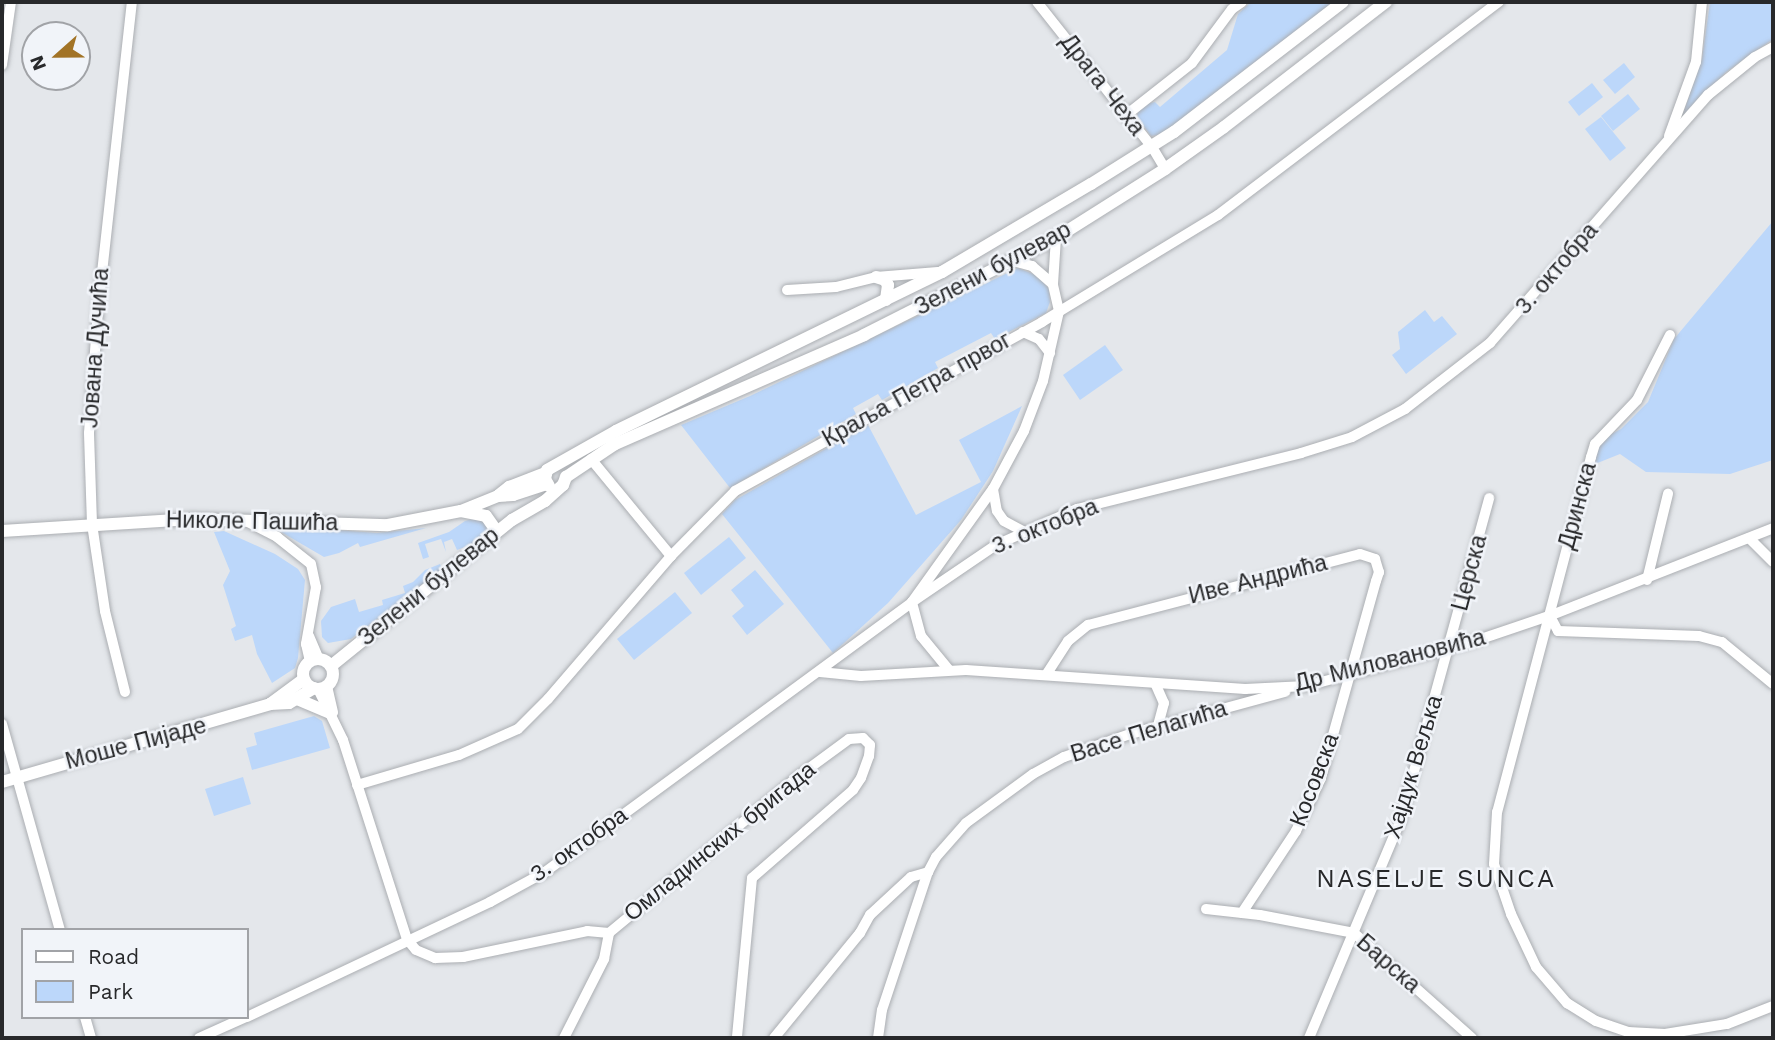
<!DOCTYPE html>
<meta charset="utf-8">
<style>
body{margin:0}
#map{position:relative;width:1775px;height:1040px;overflow:hidden;background:#e4e7eb;font-family:"Work Sans",sans-serif}
div>[style]{position:absolute}
[style*='--x']{left:calc(var(--x)*1px);top:calc(var(--y)*1px);width:calc(var(--w)*1px);rotate:calc(var(--a)*1deg)}
.green>*{inset:0;background:#bcd7fa}
.roads{filter:drop-shadow(0 0 2px #abaeb2) drop-shadow(0 0 2px #abaeb2)}
.minor>*{height:10px;margin:-5px;padding:0 5px;transform-origin:5px;border-radius:5px;background:#fff}
.tertiary>*{height:12px;margin:-6px;padding:0 6px;transform-origin:6px;border-radius:6px;background:#fff}
.tertiary>.ring{margin:-6px;padding:0;box-sizing:content-box;background:none;border:12px solid #fff;border-radius:50%}
span{translate:-50% -50%;white-space:nowrap;text-align:center;line-height:1.15;-webkit-text-stroke:5px #f1f4f9;paint-order:stroke}
.street-label{font-size:23px;color:#28292b}
.quarter-label{font-size:26px;color:#28292b;letter-spacing:2px}
.frame{position:absolute;inset:0;border:4px solid #28292b;pointer-events:none}
.legend{position:absolute;left:21px;top:928px;width:228px;height:91px;box-sizing:border-box;background:#f1f4f9;border:2px solid #a1a3a7;margin:0;padding:9px 12px;list-style:none;font-size:21px;color:#28292b}
.legend li{display:flex;align-items:center;gap:14px;height:35px}
.legend b{width:35px;border:2px solid #a1a3a7}
.north{position:absolute;left:21px;top:21px;width:70px;height:70px;box-sizing:border-box;background:#f1f4f9;border:2px solid #a1a3a7;border-radius:50%;rotate:249deg;font-size:19px;font-weight:700;line-height:28px;text-align:center;color:#28292b}
.north::after{content:'';display:block;margin:auto;width:24px;height:32px;background:#a27326;clip-path:polygon(50% 0,100% 100%,50% 72%,0 100%)}
</style>
<div id="map">
<div class="green">
<div style="clip-path:polygon(1251px 2px,1335px 2px,1163px 134px,1151px 136px,1137px 117px,1138px 112px,1146px 104px,1155px 102px,1160px 107px,1227px 50px,1238px 14px)"></div>
<div style="clip-path:polygon(1710px 2px,1773px 2px,1773px 39px,1726px 72px,1682px 117px,1702px 59px)"></div>
<div style="clip-path:polygon(1624px 63px,1635px 77px,1615px 94px,1603px 80px)"></div>
<div style="clip-path:polygon(1592px 83px,1603px 97px,1579px 116px,1568px 102px)"></div>
<div style="clip-path:polygon(1628px 94px,1640px 109px,1613px 131px,1601px 116px)"></div>
<div style="clip-path:polygon(1601px 117px,1626px 148px,1610px 161px,1585px 129px)"></div>
<div style="clip-path:polygon(1773px 221px,1773px 460px,1730px 474px,1646px 472px,1620px 454px,1590px 466px,1602px 439px,1621px 429px,1648px 402px,1674px 339px)"></div>
<div style="clip-path:polygon(1018px 268px,1038px 276px,1049px 289px,1050px 302px,1046px 313px,995px 339px,991px 333px,935px 362px,938px 368px,882px 400px,878px 394px,853px 408px,856px 414px,730px 488px,681px 425px,750px 396px)"></div>
<div style="clip-path:polygon(1425px 310px,1434px 322px,1442px 316px,1457px 334px,1406px 374px,1392px 355px,1400px 349px,1398px 332px)"></div>
<div style="clip-path:polygon(1105px 345px,1123px 370px,1080px 400px,1063px 375px)"></div>
<div style="clip-path:polygon(1022px 406px,993px 471px,961px 520px,888px 603px,833px 653px,722px 514px,735px 500px,868px 425px,916px 515px,981px 482px,959px 440px)"></div>
<div style="clip-path:polygon(476px 518px,491px 522px,489px 532px,473px 544px,457px 550px,452px 539px,444px 542px,446px 552px,441px 539px,425px 544px,429px 557px,423px 559px,418px 543px,449px 532px,465px 521px)"></div>
<div style="clip-path:polygon(269px 525px,377px 533px,426px 528px,360px 547px,358px 543px,339px 553px,324px 557px)"></div>
<div style="clip-path:polygon(224px 531px,275px 554px,298px 569px,305px 580px,298px 658px,295px 668px,272px 683px,257px 654px,252px 635px,235px 641px,231px 629px,236px 626px,223px 585px,230px 571px,214px 532px)"></div>
<div style="clip-path:polygon(729px 537px,746px 558px,701px 595px,684px 573px)"></div>
<div style="clip-path:polygon(440px 564px,442px 569px,351px 639px,328px 643px,322px 637px,321px 621px,331px 607px,355px 599px,359px 612px,383px 605px,382px 600px,405px 593px,403px 586px,413px 582px,425px 570px)"></div>
<div style="clip-path:polygon(755px 570px,784px 604px,747px 635px,732px 616px,744px 606px,731px 590px)"></div>
<div style="clip-path:polygon(675px 592px,692px 613px,634px 660px,617px 639px)"></div>
<div style="clip-path:polygon(314px 716px,322px 721px,330px 748px,252px 770px,246px 748px,257px 745px,254px 733px)"></div>
<div style="clip-path:polygon(243px 777px,251px 804px,214px 816px,205px 789px)"></div>
</div>
<div class="roads">
<div class="minor">
<div style="--x:1037;--y:2;--w:185;--a:51.6"></div>
<div style="--x:1152;--y:147;--w:26;--a:59"></div>
<div style="--x:2;--y:65;--w:64;--a:-81.9"></div>
<div style="--x:1125;--y:116;--w:85;--a:-38.3"></div>
<div style="--x:1192;--y:63;--w:67;--a:-53.5"></div>
<div style="--x:1232;--y:9;--w:12;--a:-35"></div>
<div style="--x:1669;--y:136;--w:79;--a:-70"></div>
<div style="--x:1696;--y:62;--w:60;--a:-84.3"></div>
<div style="--x:1013;--y:261;--w:20;--a:15"></div>
<div style="--x:1032;--y:266;--w:28;--a:41"></div>
<div style="--x:787;--y:290;--w:49;--a:-3.5"></div>
<div style="--x:836;--y:287;--w:41;--a:-14"></div>
<div style="--x:876;--y:277;--w:62;--a:-4.6"></div>
<div style="--x:1023;--y:332;--w:17;--a:24"></div>
<div style="--x:1039;--y:339;--w:18;--a:52"></div>
<div style="--x:1670;--y:335;--w:73;--a:116.9"></div>
<div style="--x:1637;--y:400;--w:61;--a:133.7"></div>
<div style="--x:1595;--y:444;--w:14;--a:107"></div>
<div style="--x:1591;--y:457;--w:367;--a:104.8"></div>
<div style="--x:1497;--y:812;--w:52;--a:93.3"></div>
<div style="--x:1494;--y:864;--w:53;--a:71.2"></div>
<div style="--x:1511;--y:914;--w:59;--a:64.7"></div>
<div style="--x:1536;--y:967;--w:48;--a:49.3"></div>
<div style="--x:1567;--y:1003;--w:34;--a:32"></div>
<div style="--x:1596;--y:1021;--w:34;--a:19"></div>
<div style="--x:1628;--y:1032;--w:37;--a:3"></div>
<div style="--x:1665;--y:1034;--w:63;--a:-9.2"></div>
<div style="--x:1727;--y:1024;--w:49;--a:-21.4"></div>
<div style="--x:591;--y:459;--w:126;--a:50.5"></div>
<div style="--x:993;--y:489;--w:22;--a:80"></div>
<div style="--x:997;--y:511;--w:12;--a:55"></div>
<div style="--x:1004;--y:521;--w:21;--a:28"></div>
<div style="--x:248;--y:522;--w:33;--a:27"></div>
<div style="--x:277;--y:537;--w:43;--a:38.5"></div>
<div style="--x:311;--y:564;--w:24;--a:78"></div>
<div style="--x:316;--y:587;--w:58;--a:100"></div>
<div style="--x:306;--y:644;--w:17;--a:77"></div>
<div style="--x:1749;--y:538;--w:34;--a:45"></div>
<div style="--x:1647;--y:580;--w:89;--a:-76.3"></div>
<div style="--x:1550;--y:616;--w:17;--a:62"></div>
<div style="--x:1558;--y:631;--w:141;--a:2"></div>
<div style="--x:1699;--y:636;--w:24;--a:15"></div>
<div style="--x:1722;--y:642;--w:66;--a:39.5"></div>
<div style="--x:309;--y:636;--w:25;--a:67"></div>
<div style="--x:949;--y:670;--w:44;--a:-129.5"></div>
<div style="--x:921;--y:636;--w:35;--a:-105"></div>
<div style="--x:912;--y:602;--w:139;--a:-54.4"></div>
<div style="--x:993;--y:489;--w:66;--a:-61.9"></div>
<div style="--x:1024;--y:431;--w:53;--a:-69.2"></div>
<div style="--x:1043;--y:381;--w:72;--a:-77.1"></div>
<div style="--x:1059;--y:311;--w:28;--a:-103"></div>
<div style="--x:1053;--y:284;--w:46;--a:-86.3"></div>
<div style="--x:820;--y:672;--w:41;--a:5.6"></div>
<div style="--x:861;--y:676;--w:105;--a:-3.3"></div>
<div style="--x:966;--y:670;--w:280;--a:3.9"></div>
<div style="--x:1245;--y:689;--w:61;--a:-2.8"></div>
<div style="--x:1306;--y:686;--w:172;--a:-14.8"></div>
<div style="--x:1472;--y:642;--w:81;--a:-18.7"></div>
<div style="--x:1549;--y:616;--w:241;--a:-21.4"></div>
<div style="--x:1046;--y:675;--w:40;--a:-57.1"></div>
<div style="--x:1068;--y:641;--w:26;--a:-39"></div>
<div style="--x:1088;--y:625;--w:281;--a:-14.6"></div>
<div style="--x:1360;--y:554;--w:16;--a:18"></div>
<div style="--x:1375;--y:559;--w:14;--a:73"></div>
<div style="--x:1379;--y:572;--w:9;--a:108"></div>
<div style="--x:1376;--y:581;--w:205;--a:105.6"></div>
<div style="--x:1321;--y:778;--w:59;--a:115.3"></div>
<div style="--x:1296;--y:831;--w:98;--a:123.4"></div>
<div style="--x:1155;--y:683;--w:22;--a:66"></div>
<div style="--x:1164;--y:703;--w:24;--a:105"></div>
<div style="--x:327;--y:686;--w:27;--a:77"></div>
<div style="--x:318;--y:689;--w:57;--a:63.9"></div>
<div style="--x:343;--y:740;--w:209;--a:72.2"></div>
<div style="--x:407;--y:939;--w:14;--a:51"></div>
<div style="--x:416;--y:950;--w:21;--a:23"></div>
<div style="--x:435;--y:958;--w:28;--a:-2"></div>
<div style="--x:463;--y:957;--w:127;--a:-11.8"></div>
<div style="--x:587;--y:931;--w:22;--a:5"></div>
<div style="--x:125;--y:692;--w:83;--a:-103.9"></div>
<div style="--x:105;--y:611;--w:88;--a:-98.5"></div>
<div style="--x:92;--y:524;--w:91;--a:-91.9"></div>
<div style="--x:89;--y:433;--w:124;--a:-85.8"></div>
<div style="--x:98;--y:309;--w:309;--a:-83.7"></div>
<div style="--x:2;--y:724;--w:214;--a:74.3"></div>
<div style="--x:357;--y:785;--w:106;--a:-16.4"></div>
<div style="--x:459;--y:755;--w:64;--a:-23.8"></div>
<div style="--x:518;--y:729;--w:42;--a:-45"></div>
<div style="--x:548;--y:699;--w:189;--a:-49.3"></div>
<div style="--x:671;--y:556;--w:91;--a:-45.4"></div>
<div style="--x:735;--y:491;--w:350;--a:-28.8"></div>
<div style="--x:1042;--y:322;--w:206;--a:-31.3"></div>
<div style="--x:1218;--y:215;--w:353;--a:-37.2"></div>
<div style="--x:1206;--y:909;--w:54;--a:6.3"></div>
<div style="--x:1260;--y:915;--w:96;--a:10.8"></div>
<div style="--x:1354;--y:933;--w:158;--a:41.7"></div>
<div style="--x:85;--y:1017;--w:22;--a:74"></div>
<div style="--x:247;--y:1017;--w:269;--a:-25.3"></div>
<div style="--x:490;--y:902;--w:63;--a:-28.6"></div>
<div style="--x:545;--y:872;--w:456;--a:-36.3"></div>
<div style="--x:912;--y:602;--w:102;--a:-34.2"></div>
<div style="--x:996;--y:545;--w:89;--a:-24"></div>
<div style="--x:1077;--y:509;--w:231;--a:-14"></div>
<div style="--x:1301;--y:453;--w:53;--a:-17.4"></div>
<div style="--x:1352;--y:437;--w:60;--a:-27.8"></div>
<div style="--x:1405;--y:409;--w:108;--a:-37.8"></div>
<div style="--x:1490;--y:343;--w:330;--a:-48.7"></div>
<div style="--x:1708;--y:95;--w:60;--a:-39"></div>
<div style="--x:1755;--y:57;--w:21;--a:-29"></div>
<div style="--x:199;--y:1038;--w:51;--a:-24.1"></div>
<div style="--x:564;--y:1038;--w:89;--a:-63.1"></div>
<div style="--x:604;--y:959;--w:26;--a:-79"></div>
<div style="--x:609;--y:933;--w:248;--a:-39.6"></div>
<div style="--x:800;--y:775;--w:61;--a:-36.3"></div>
<div style="--x:849;--y:739;--w:14;--a:-4"></div>
<div style="--x:863;--y:738;--w:10;--a:45"></div>
<div style="--x:870;--y:745;--w:11;--a:95"></div>
<div style="--x:869;--y:756;--w:23;--a:110"></div>
<div style="--x:861;--y:778;--w:14;--a:124"></div>
<div style="--x:853;--y:790;--w:134;--a:138.9"></div>
<div style="--x:752;--y:878;--w:161;--a:95.4"></div>
<div style="--x:774;--y:1038;--w:136;--a:-50.7"></div>
<div style="--x:860;--y:933;--w:21;--a:-61"></div>
<div style="--x:870;--y:915;--w:56;--a:-42.8"></div>
<div style="--x:911;--y:877;--w:18;--a:-16"></div>
<div style="--x:928;--y:872;--w:17;--a:-62"></div>
<div style="--x:936;--y:857;--w:45;--a:-48.6"></div>
<div style="--x:966;--y:823;--w:83;--a:-36.2"></div>
<div style="--x:1033;--y:774;--w:35;--a:-29"></div>
<div style="--x:1064;--y:757;--w:70;--a:-19.2"></div>
<div style="--x:1130;--y:734;--w:161;--a:-15.2"></div>
<div style="--x:878;--y:1038;--w:28;--a:-82"></div>
<div style="--x:882;--y:1010;--w:145;--a:-71.6"></div>
<div style="--x:1309;--y:1038;--w:234;--a:-67.2"></div>
<div style="--x:1400;--y:822;--w:336;--a:-74.6"></div>
</div>
<div class="tertiary">
<div style="--x:876;--y:277;--w:9;--a:18"></div>
<div style="--x:885;--y:280;--w:6;--a:59"></div>
<div style="--x:888;--y:285;--w:15;--a:98"></div>
<div style="--x:549;--y:486;--w:8;--a:-120"></div>
<div style="--x:545;--y:479;--w:9;--a:-77"></div>
<div style="--x:547;--y:470;--w:79;--a:-29.5"></div>
<div style="--x:616;--y:431;--w:363;--a:-26"></div>
<div style="--x:942;--y:272;--w:173;--a:-30.6"></div>
<div style="--x:1091;--y:184;--w:98;--a:-32.1"></div>
<div style="--x:1174;--y:132;--w:213;--a:-37.6"></div>
<div style="--x:499;--y:495;--w:13;--a:-39"></div>
<div style="--x:509;--y:487;--w:40;--a:-21"></div>
<div style="--x:461;--y:511;--w:25;--a:11"></div>
<div style="--x:486;--y:516;--w:19;--a:55"></div>
<div style="--x:2;--y:531;--w:190;--a:-3.6"></div>
<div style="--x:192;--y:519;--w:196;--a:1.8"></div>
<div style="--x:388;--y:525;--w:74;--a:-10.9"></div>
<div style="--x:461;--y:511;--w:40;--a:-22"></div>
<div style="--x:498;--y:496;--w:15;--a:-4"></div>
<div style="--x:513;--y:495;--w:36;--a:-18"></div>
<div class="ring" style="left:303px;top:659px;width:18px;height:18px"></div>
<div style="--x:331;--y:666;--w:233;--a:-38.9"></div>
<div style="--x:512;--y:520;--w:38;--a:-30"></div>
<div style="--x:545;--y:501;--w:24;--a:-42"></div>
<div style="--x:563;--y:485;--w:9;--a:-69"></div>
<div style="--x:566;--y:477;--w:59;--a:-34"></div>
<div style="--x:615;--y:444;--w:272;--a:-23.6"></div>
<div style="--x:864;--y:335;--w:215;--a:-26.8"></div>
<div style="--x:1056;--y:238;--w:129;--a:-32.3"></div>
<div style="--x:1165;--y:169;--w:72;--a:-35.4"></div>
<div style="--x:1224;--y:127;--w:205;--a:-37.7"></div>
<div style="--x:297;--y:699;--w:36;--a:23"></div>
<div style="--x:270;--y:704;--w:42;--a:-36.3"></div>
<div style="--x:2;--y:782;--w:279;--a:-16.2"></div>
<div style="--x:270;--y:704;--w:19;--a:-3"></div>
<div style="--x:289;--y:703;--w:29;--a:-31"></div>
</div>
</div>
<div class="street-label">
<span style="left:1102px;top:85px;rotate:52deg">Драга Чеха</span>
<span style="left:993px;top:269px;rotate:-28deg">Зелени булевар</span>
<span style="left:1557px;top:269px;rotate:-49deg">3. октобра</span>
<span style="left:96px;top:348px;rotate:-86deg">Јована Дучића</span>
<span style="left:917px;top:390px;rotate:-29deg">Краља Петра првог</span>
<span style="left:1578px;top:506px;rotate:-75deg">Дринска</span>
<span style="left:252px;top:522px;rotate:1deg">Николе Пашића</span>
<span style="left:1045px;top:527px;rotate:-22deg">3. октобра</span>
<span style="left:1470px;top:573px;rotate:-75deg">Церска</span>
<span style="left:1258px;top:580px;rotate:-14deg">Иве Андрића</span>
<span style="left:429px;top:587px;rotate:-39deg">Зелени булевар</span>
<span style="left:1390px;top:661px;rotate:-14deg">Др Миловановића</span>
<span style="left:1149px;top:732px;rotate:-17deg">Васе Пелагића</span>
<span style="left:136px;top:744px;rotate:-15deg">Моше Пијаде</span>
<span style="left:1414px;top:767px;rotate:-73deg">Хајдук Вељка</span>
<span style="left:1315px;top:780px;rotate:-69deg">Косовска</span>
<span style="left:720px;top:842px;rotate:-39deg">Омладинских бригада</span>
<span style="left:579px;top:845px;rotate:-35deg">3. октобра</span>
<span style="left:1388px;top:964px;rotate:41deg">Барска</span>
</div>
<div class="quarter-label">
<span style="left:1436px;top:879px">NASELJE SUNCA</span>
</div>
<div class="frame"></div>
<ul class="legend">
<li><b style="height:9px;background:#fff"></b>Road</li>
<li><b style="height:19px;background:#bcd7fa"></b>Park</li>
</ul>
<div class="north">N</div>
</div>
